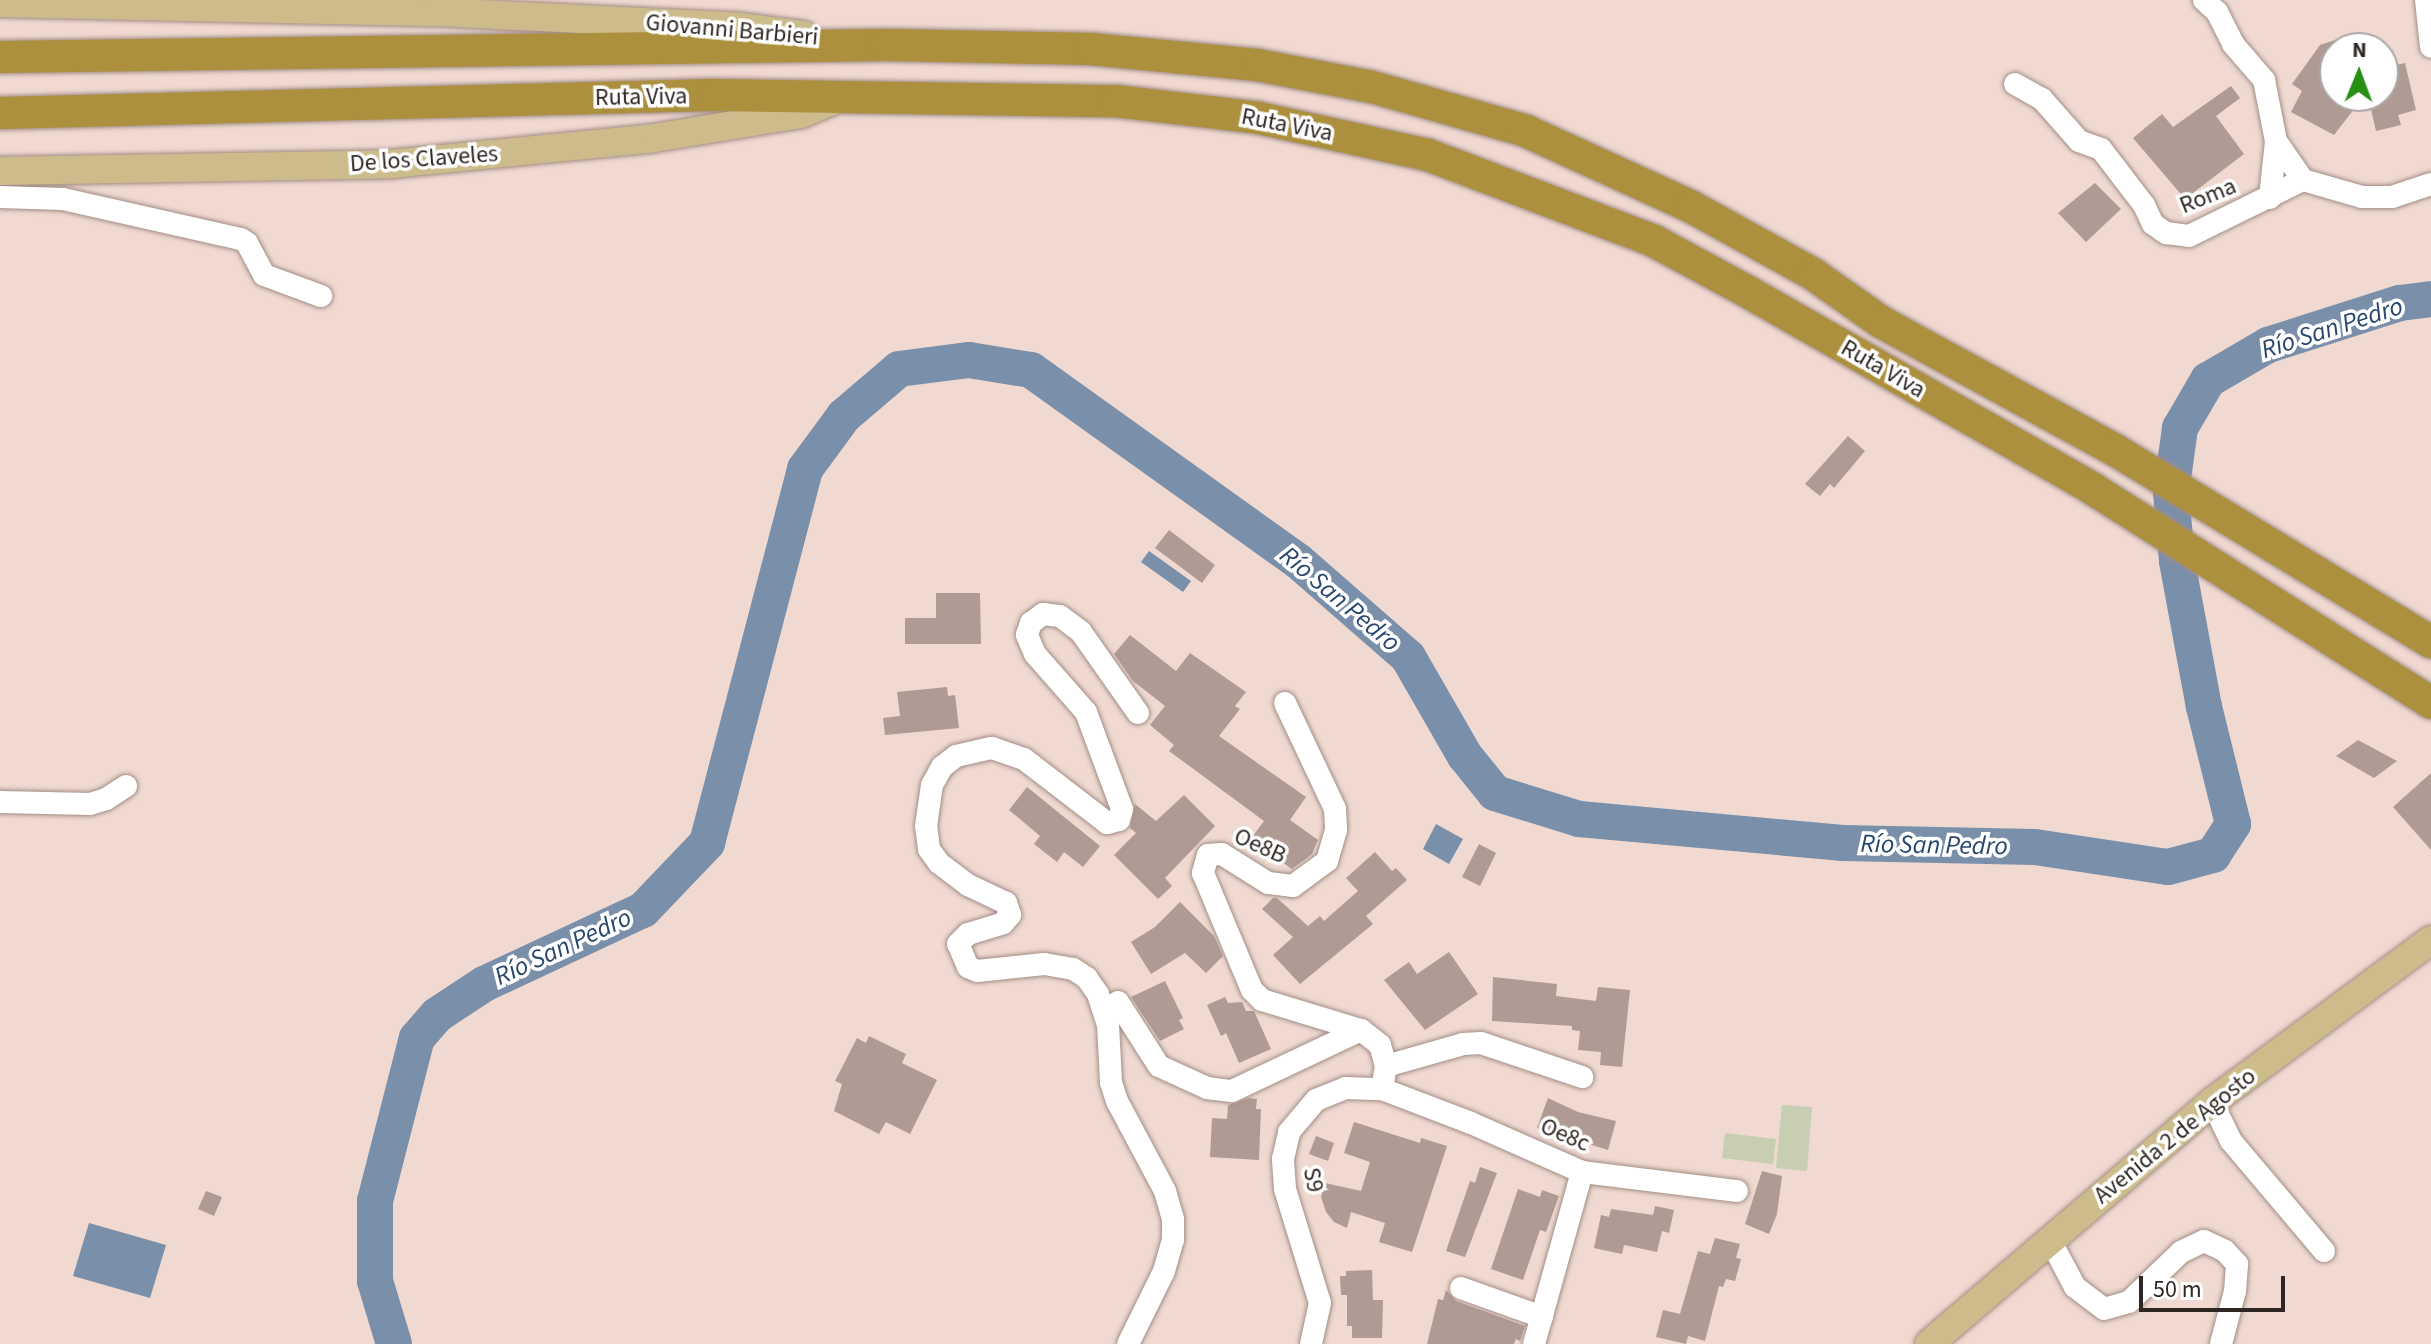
<!DOCTYPE html>
<meta charset="utf-8">
<style>
body{margin:0}
#map{position:relative;width:2431px;height:1344px;overflow:hidden;background:#efd9d1;font-family:"Source Sans 3",sans-serif}
div>[style]{position:absolute}
[style*='--x']{left:calc(var(--x)*1px);top:calc(var(--y)*1px);width:calc(var(--w)*1px);rotate:calc(var(--a)*1deg)}
.green>*{inset:0;background:#c8ceb1}
.water>*{inset:0;background:#7a8faa}
.river>*{height:36px;margin:-18px;padding:0 18px;transform-origin:18px;border-radius:18px;background:#7a8faa}
.building>*{inset:0;background:#af9b93}
.roads{filter:drop-shadow(0 0 2px #a28e86) drop-shadow(0 0 2px #a28e86)}
.minor>*{height:22px;margin:-11px;padding:0 11px;transform-origin:11px;border-radius:11px;background:#fff}
.major>*{height:28px;margin:-14px;padding:0 14px;transform-origin:14px;border-radius:14px;background:#cdbc8b}
.highway>*{height:32px;margin:-16px;padding:0 16px;transform-origin:16px;border-radius:16px;background:#ac903d}
span{translate:-50% -50%;white-space:nowrap;text-align:center;line-height:1.15;-webkit-text-stroke:7px #fff;paint-order:stroke}
.street-label{font-size:24px;color:#2e2623}
.water-label{font-size:26px;color:#27466d;font-style:italic}
.north{position:absolute;left:2319px;top:32px;width:80px;height:80px;box-sizing:border-box;background:#fff;border:2px solid #aba8a7;border-radius:50%;rotate:1deg;font-size:22px;font-weight:700;line-height:32px;text-align:center;color:#2e2623}
.north::after{content:'';display:block;margin:auto;width:28px;height:36px;background:#278f11;clip-path:polygon(50% 0,100% 100%,50% 72%,0 100%)}
.scale{position:absolute;left:2139px;top:1276px;width:146px;height:36px;box-sizing:border-box;border:4px solid #2e2623;border-top:0;padding-left:10px;font-size:24px;line-height:28px;white-space:nowrap;color:#2e2623;-webkit-text-stroke:6px #fff;paint-order:stroke}
</style>
<div id="map">
<div class="green">
<div style="clip-path:polygon(1782px 1105px,1812px 1107px,1807px 1171px,1776px 1168px)"></div>
<div style="clip-path:polygon(1725px 1133px,1776px 1139px,1773px 1164px,1722px 1158px)"></div>
</div>
<div class="water">
<div style="clip-path:polygon(1149px 551px,1191px 581px,1183px 592px,1141px 562px)"></div>
<div style="clip-path:polygon(1436px 824px,1463px 839px,1449px 864px,1423px 849px)"></div>
<div style="clip-path:polygon(89px 1223px,166px 1245px,150px 1298px,73px 1276px)"></div>
</div>
<div class="river">
<div style="--x:394;--y:1344;--w:66;--a:-106.8"></div>
<div style="--x:375;--y:1281;--w:80;--a:-90"></div>
<div style="--x:375;--y:1201;--w:168;--a:-75.6"></div>
<div style="--x:417;--y:1038;--w:30;--a:-49"></div>
<div style="--x:437;--y:1015;--w:56;--a:-33.4"></div>
<div style="--x:484;--y:984;--w:175;--a:-25"></div>
<div style="--x:643;--y:910;--w:93;--a:-46.3"></div>
<div style="--x:707;--y:843;--w:387;--a:-75.3"></div>
<div style="--x:805;--y:469;--w:66;--a:-53.7"></div>
<div style="--x:844;--y:416;--w:72;--a:-40.5"></div>
<div style="--x:899;--y:369;--w:71;--a:-7.3"></div>
<div style="--x:969;--y:360;--w:63;--a:9.2"></div>
<div style="--x:1031;--y:370;--w:328;--a:35.6"></div>
<div style="--x:1298;--y:561;--w:146;--a:41.1"></div>
<div style="--x:1408;--y:657;--w:114;--a:60.1"></div>
<div style="--x:1465;--y:756;--w:48;--a:51"></div>
<div style="--x:1495;--y:793;--w:88;--a:17.2"></div>
<div style="--x:1579;--y:819;--w:265;--a:5.2"></div>
<div style="--x:1843;--y:843;--w:192;--a:1.2"></div>
<div style="--x:2035;--y:847;--w:134;--a:8.6"></div>
<div style="--x:2168;--y:867;--w:47;--a:-14.9"></div>
<div style="--x:2213;--y:855;--w:37;--a:-57"></div>
<div style="--x:2233;--y:824;--w:121;--a:-103.9"></div>
<div style="--x:2204;--y:707;--w:148;--a:-100.5"></div>
<div style="--x:2177;--y:561;--w:68;--a:-95"></div>
<div style="--x:2171;--y:493;--w:66;--a:-82.1"></div>
<div style="--x:2180;--y:428;--w:56;--a:-59.7"></div>
<div style="--x:2208;--y:380;--w:69;--a:-30.3"></div>
<div style="--x:2268;--y:345;--w:139;--a:-17.7"></div>
<div style="--x:2400;--y:303;--w:31;--a:-7"></div>
</div>
<div class="building">
<div style="clip-path:polygon(2335px 40px,2335px 96px,2364px 96px,2334px 135px,2291px 112px,2302px 91px,2292px 84px,2320px 45px)"></div>
<div style="clip-path:polygon(2405px 63px,2416px 110px,2398px 115px,2401px 125px,2376px 131px,2368px 96px,2383px 96px,2383px 68px)"></div>
<div style="clip-path:polygon(2231px 86px,2240px 98px,2216px 116px,2244px 154px,2185px 199px,2133px 138px,2162px 114px,2173px 127px)"></div>
<div style="clip-path:polygon(2095px 183px,2121px 209px,2086px 242px,2058px 213px)"></div>
<div style="clip-path:polygon(1848px 436px,1865px 451px,1834px 488px,1830px 484px,1820px 496px,1805px 484px)"></div>
<div style="clip-path:polygon(1169px 530px,1215px 565px,1202px 583px,1155px 548px)"></div>
<div style="clip-path:polygon(936px 593px,980px 593px,981px 644px,905px 644px,905px 618px,936px 618px)"></div>
<div style="clip-path:polygon(1130px 635px,1176px 671px,1190px 653px,1246px 692px,1235px 706px,1240px 709px,1219px 736px,1306px 797px,1290px 820px,1318px 840px,1312px 854px,1292px 869px,1250px 840px,1264px 821px,1169px 751px,1174px 745px,1150px 725px,1165px 706px,1133px 681px,1114px 654px)"></div>
<div style="clip-path:polygon(947px 687px,948px 696px,955px 695px,959px 728px,885px 735px,883px 718px,900px 716px,897px 692px)"></div>
<div style="clip-path:polygon(2358px 740px,2397px 761px,2374px 778px,2336px 756px)"></div>
<div style="clip-path:polygon(2431px 773px,2431px 850px,2393px 807px)"></div>
<div style="clip-path:polygon(1027px 787px,1100px 846px,1083px 867px,1064px 852px,1057px 862px,1034px 844px,1040px 836px,1009px 810px)"></div>
<div style="clip-path:polygon(1184px 795px,1215px 826px,1165px 878px,1172px 886px,1158px 899px,1114px 855px,1136px 833px,1130px 828px,1135px 804px,1156px 821px)"></div>
<div style="clip-path:polygon(1479px 844px,1496px 853px,1480px 886px,1462px 877px)"></div>
<div style="clip-path:polygon(1375px 852px,1392px 871px,1396px 868px,1407px 880px,1366px 916px,1373px 924px,1300px 984px,1273px 955px,1293px 937px,1262px 909px,1273px 898px,1277px 898px,1308px 926px,1320px 916px,1324px 921px,1358px 891px,1346px 878px)"></div>
<div style="clip-path:polygon(1180px 902px,1214px 936px,1223px 956px,1206px 973px,1185px 953px,1151px 974px,1131px 942px,1155px 927px)"></div>
<div style="clip-path:polygon(1449px 952px,1478px 994px,1425px 1030px,1384px 980px,1409px 962px,1417px 974px)"></div>
<div style="clip-path:polygon(1493px 977px,1557px 984px,1556px 996px,1596px 1001px,1598px 987px,1630px 990px,1622px 1067px,1600px 1065px,1601px 1052px,1578px 1050px,1580px 1031px,1572px 1030px,1572px 1026px,1492px 1021px)"></div>
<div style="clip-path:polygon(1165px 981px,1183px 1018px,1179px 1020px,1184px 1029px,1160px 1041px,1131px 997px)"></div>
<div style="clip-path:polygon(1225px 997px,1228px 1003px,1242px 1002px,1246px 1011px,1254px 1011px,1271px 1049px,1239px 1063px,1226px 1033px,1221px 1036px,1207px 1005px)"></div>
<div style="clip-path:polygon(869px 1036px,906px 1054px,902px 1063px,937px 1080px,910px 1134px,886px 1122px,879px 1134px,834px 1111px,842px 1084px,835px 1081px,857px 1038px,866px 1043px)"></div>
<div style="clip-path:polygon(1249px 1098px,1257px 1099px,1256px 1109px,1261px 1109px,1259px 1160px,1210px 1157px,1212px 1118px,1227px 1119px,1228px 1105px)"></div>
<div style="clip-path:polygon(1548px 1098px,1578px 1112px,1616px 1121px,1608px 1150px,1537px 1128px)"></div>
<div style="clip-path:polygon(1354px 1122px,1420px 1143px,1421px 1138px,1447px 1146px,1412px 1252px,1379px 1242px,1385px 1223px,1351px 1212px,1347px 1228px,1334px 1222px,1326px 1212px,1321px 1197px,1325px 1183px,1361px 1191px,1370px 1162px,1344px 1153px)"></div>
<div style="clip-path:polygon(1316px 1136px,1334px 1143px,1328px 1161px,1309px 1154px)"></div>
<div style="clip-path:polygon(1480px 1167px,1497px 1173px,1465px 1257px,1446px 1251px,1470px 1181px,1475px 1183px)"></div>
<div style="clip-path:polygon(1762px 1171px,1782px 1176px,1777px 1214px,1769px 1234px,1745px 1224px)"></div>
<div style="clip-path:polygon(1518px 1189px,1540px 1197px,1542px 1190px,1559px 1196px,1546px 1232px,1540px 1230px,1523px 1280px,1491px 1269px)"></div>
<div style="clip-path:polygon(206px 1191px,222px 1197px,214px 1216px,198px 1209px)"></div>
<div style="clip-path:polygon(1655px 1206px,1674px 1210px,1669px 1233px,1662px 1231px,1657px 1252px,1624px 1245px,1622px 1254px,1594px 1248px,1601px 1215px,1609px 1217px,1611px 1209px,1653px 1215px)"></div>
<div style="clip-path:polygon(1715px 1238px,1740px 1244px,1736px 1258px,1741px 1259px,1735px 1281px,1726px 1279px,1723px 1287px,1719px 1286px,1705px 1341px,1688px 1336px,1686px 1344px,1656px 1337px,1663px 1310px,1680px 1314px,1698px 1251px,1710px 1254px)"></div>
<div style="clip-path:polygon(1372px 1270px,1373px 1300px,1383px 1300px,1382px 1338px,1352px 1338px,1352px 1326px,1347px 1326px,1347px 1295px,1341px 1295px,1340px 1276px,1346px 1276px,1346px 1271px)"></div>
<div style="clip-path:polygon(1446px 1290px,1456px 1301px,1525px 1326px,1520px 1341px,1516px 1339px,1514px 1344px,1427px 1344px,1438px 1299px,1443px 1300px)"></div>
</div>
<div class="roads">
<div class="minor">
<div style="--x:2204;--y:0;--w:18;--a:43"></div>
<div style="--x:2217;--y:12;--w:36;--a:63"></div>
<div style="--x:2233;--y:44;--w:48;--a:49.3"></div>
<div style="--x:2264;--y:80;--w:62;--a:78.9"></div>
<div style="--x:2426;--y:0;--w:47;--a:83.9"></div>
<div style="--x:2015;--y:84;--w:31;--a:29"></div>
<div style="--x:2042;--y:99;--w:56;--a:48.6"></div>
<div style="--x:2079;--y:141;--w:23;--a:20"></div>
<div style="--x:2101;--y:149;--w:71;--a:52.5"></div>
<div style="--x:2144;--y:205;--w:21;--a:65"></div>
<div style="--x:2153;--y:224;--w:16;--a:35"></div>
<div style="--x:2166;--y:233;--w:23;--a:7"></div>
<div style="--x:2189;--y:236;--w:127;--a:-26.2"></div>
<div style="--x:2303;--y:180;--w:61;--a:16.1"></div>
<div style="--x:2362;--y:197;--w:30;--a:0"></div>
<div style="--x:2392;--y:197;--w:41;--a:-18.4"></div>
<div style="--x:0;--y:197;--w:63;--a:1.8"></div>
<div style="--x:63;--y:199;--w:182;--a:12.7"></div>
<div style="--x:241;--y:239;--w:7;--a:34"></div>
<div style="--x:247;--y:243;--w:36;--a:62"></div>
<div style="--x:264;--y:275;--w:61;--a:20.2"></div>
<div style="--x:2270;--y:198;--w:57;--a:-84"></div>
<div style="--x:2276;--y:141;--w:47;--a:55.3"></div>
<div style="--x:1285;--y:703;--w:117;--a:64.7"></div>
<div style="--x:1335;--y:809;--w:21;--a:87"></div>
<div style="--x:1336;--y:830;--w:32;--a:106"></div>
<div style="--x:1327;--y:861;--w:42;--a:143.7"></div>
<div style="--x:1293;--y:886;--w:25;--a:-173"></div>
<div style="--x:1268;--y:883;--w:54;--a:-147.8"></div>
<div style="--x:1222;--y:854;--w:14;--a:176"></div>
<div style="--x:1208;--y:855;--w:19;--a:106"></div>
<div style="--x:1203;--y:873;--w:127;--a:67.3"></div>
<div style="--x:1252;--y:990;--w:14;--a:45"></div>
<div style="--x:1262;--y:1000;--w:103;--a:16.9"></div>
<div style="--x:1361;--y:1030;--w:24;--a:38"></div>
<div style="--x:1380;--y:1045;--w:22;--a:74"></div>
<div style="--x:1386;--y:1066;--w:23;--a:100"></div>
<div style="--x:0;--y:802;--w:90;--a:1.3"></div>
<div style="--x:90;--y:804;--w:17;--a:-17"></div>
<div style="--x:106;--y:799;--w:24;--a:-33"></div>
<div style="--x:1118;--y:1002;--w:76;--a:57.4"></div>
<div style="--x:1159;--y:1066;--w:53;--a:24.6"></div>
<div style="--x:1207;--y:1088;--w:25;--a:7"></div>
<div style="--x:1232;--y:1091;--w:143;--a:-25.3"></div>
<div style="--x:1386;--y:1066;--w:80;--a:-15.9"></div>
<div style="--x:1463;--y:1044;--w:18;--a:-3"></div>
<div style="--x:1481;--y:1043;--w:107;--a:18.6"></div>
<div style="--x:2212;--y:1102;--w:43;--a:64"></div>
<div style="--x:2231;--y:1141;--w:144;--a:49.8"></div>
<div style="--x:2049;--y:1238;--w:55;--a:62"></div>
<div style="--x:2075;--y:1287;--w:36;--a:37"></div>
<div style="--x:2104;--y:1309;--w:26;--a:-16"></div>
<div style="--x:2129;--y:1302;--w:72;--a:-43.9"></div>
<div style="--x:2181;--y:1252;--w:25;--a:-26"></div>
<div style="--x:2204;--y:1241;--w:23;--a:25"></div>
<div style="--x:2225;--y:1251;--w:18;--a:47"></div>
<div style="--x:2237;--y:1264;--w:27;--a:94"></div>
<div style="--x:2235;--y:1291;--w:55;--a:104.8"></div>
<div style="--x:1461;--y:1288;--w:86;--a:19.7"></div>
<div style="--x:1128;--y:1344;--w:81;--a:-63.7"></div>
<div style="--x:1164;--y:1271;--w:32;--a:-74"></div>
<div style="--x:1173;--y:1240;--w:21;--a:-90"></div>
<div style="--x:1173;--y:1219;--w:29;--a:-106"></div>
<div style="--x:1165;--y:1191;--w:102;--a:-118.1"></div>
<div style="--x:1117;--y:1101;--w:20;--a:-108"></div>
<div style="--x:1111;--y:1082;--w:57;--a:-93"></div>
<div style="--x:1108;--y:1025;--w:33;--a:-108"></div>
<div style="--x:1098;--y:994;--w:19;--a:-125"></div>
<div style="--x:1087;--y:978;--w:17;--a:-147"></div>
<div style="--x:1073;--y:969;--w:29;--a:-170"></div>
<div style="--x:1044;--y:964;--w:67;--a:174"></div>
<div style="--x:977;--y:971;--w:10;--a:-156"></div>
<div style="--x:968;--y:967;--w:25;--a:-113"></div>
<div style="--x:958;--y:944;--w:14;--a:-45"></div>
<div style="--x:968;--y:934;--w:37;--a:-17"></div>
<div style="--x:1003;--y:923;--w:11;--a:-49"></div>
<div style="--x:1010;--y:915;--w:13;--a:-108"></div>
<div style="--x:1006;--y:903;--w:42;--a:-154.7"></div>
<div style="--x:968;--y:885;--w:36;--a:-143"></div>
<div style="--x:939;--y:863;--w:17;--a:-126"></div>
<div style="--x:929;--y:849;--w:23;--a:-97"></div>
<div style="--x:926;--y:826;--w:41;--a:-81.7"></div>
<div style="--x:932;--y:785;--w:21;--a:-61"></div>
<div style="--x:942;--y:767;--w:18;--a:-38"></div>
<div style="--x:956;--y:756;--w:37;--a:-13"></div>
<div style="--x:992;--y:748;--w:34;--a:19"></div>
<div style="--x:1024;--y:759;--w:105;--a:37.6"></div>
<div style="--x:1107;--y:823;--w:12;--a:-14"></div>
<div style="--x:1119;--y:820;--w:11;--a:-75"></div>
<div style="--x:1122;--y:809;--w:103;--a:-110.4"></div>
<div style="--x:1086;--y:712;--w:77;--a:-131.3"></div>
<div style="--x:1035;--y:654;--w:21;--a:-113"></div>
<div style="--x:1027;--y:635;--w:13;--a:-72"></div>
<div style="--x:1031;--y:623;--w:15;--a:-37"></div>
<div style="--x:1043;--y:614;--w:17;--a:7"></div>
<div style="--x:1060;--y:616;--w:26;--a:37"></div>
<div style="--x:1081;--y:632;--w:99;--a:54.9"></div>
<div style="--x:1311;--y:1344;--w:42;--a:-77.6"></div>
<div style="--x:1320;--y:1303;--w:119;--a:-107.1"></div>
<div style="--x:1285;--y:1189;--w:30;--a:-94"></div>
<div style="--x:1283;--y:1159;--w:28;--a:-77"></div>
<div style="--x:1289;--y:1132;--w:42;--a:-49.8"></div>
<div style="--x:1316;--y:1100;--w:31;--a:-22"></div>
<div style="--x:1345;--y:1088;--w:37;--a:2"></div>
<div style="--x:1382;--y:1089;--w:95;--a:20.9"></div>
<div style="--x:1471;--y:1123;--w:121;--a:23.8"></div>
<div style="--x:1582;--y:1172;--w:156;--a:7"></div>
<div style="--x:1534;--y:1344;--w:179;--a:-74.4"></div>
</div>
<div class="major">
<div style="--x:0;--y:3;--w:437;--a:1.2"></div>
<div style="--x:437;--y:12;--w:303;--a:2.8"></div>
<div style="--x:740;--y:27;--w:64;--a:7.2"></div>
<div style="--x:0;--y:171;--w:391;--a:-1"></div>
<div style="--x:391;--y:164;--w:264;--a:-5.6"></div>
<div style="--x:654;--y:138;--w:149;--a:-9.3"></div>
<div style="--x:801;--y:114;--w:39;--a:-23"></div>
<div style="--x:1929;--y:1344;--w:372;--a:-40.5"></div>
<div style="--x:2212;--y:1102;--w:272;--a:-36.5"></div>
</div>
<div class="highway">
<div style="--x:0;--y:57;--w:887;--a:-0.78"></div>
<div style="--x:887;--y:45;--w:204;--a:1.1"></div>
<div style="--x:1091;--y:49;--w:167;--a:5.5"></div>
<div style="--x:1257;--y:65;--w:117;--a:10.8"></div>
<div style="--x:1372;--y:87;--w:160;--a:15.9"></div>
<div style="--x:1526;--y:131;--w:180;--a:24.6"></div>
<div style="--x:1690;--y:206;--w:141;--a:28.9"></div>
<div style="--x:1813;--y:274;--w:83;--a:35.2"></div>
<div style="--x:1881;--y:322;--w:267;--a:28.7"></div>
<div style="--x:2115;--y:450;--w:370;--a:31.3"></div>
<div style="--x:0;--y:113;--w:713;--a:-1.45"></div>
<div style="--x:713;--y:95;--w:402;--a:0.9"></div>
<div style="--x:1115;--y:101;--w:145;--a:6.7"></div>
<div style="--x:1259;--y:118;--w:173;--a:12.3"></div>
<div style="--x:1428;--y:155;--w:242;--a:20.8"></div>
<div style="--x:1654;--y:241;--w:109;--a:28.4"></div>
<div style="--x:1750;--y:293;--w:395;--a:29.7"></div>
<div style="--x:2093;--y:489;--w:400;--a:32.3"></div>
</div>
</div>
<div class="street-label">
<span style="left:732px;top:30px;rotate:5deg">Giovanni Barbieri</span>
<span style="left:641px;top:97px;rotate:-1deg">Ruta Viva</span>
<span style="left:1287px;top:125px;rotate:11deg">Ruta Viva</span>
<span style="left:424px;top:159px;rotate:-4deg">De los Claveles</span>
<span style="left:2208px;top:196px;rotate:-22deg">Roma</span>
<span style="left:1883px;top:369px;rotate:30deg">Ruta Viva</span>
<span style="left:1260px;top:846px;rotate:24deg">Oe8B</span>
<span style="left:1565px;top:1135px;rotate:23deg">Oe8c</span>
<span style="left:2175px;top:1136px;rotate:-39deg">Avenida 2 de Agosto</span>
<span style="left:1313px;top:1180px;rotate:79deg">S9</span>
</div>
<div class="water-label">
<span style="left:2332px;top:328px;rotate:-18deg">Río San Pedro</span>
<span style="left:1340px;top:599px;rotate:40deg">Río San Pedro</span>
<span style="left:1934px;top:845px;rotate:1deg">Río San Pedro</span>
<span style="left:563px;top:947px;rotate:-25deg">Río San Pedro</span>
</div>
<div class="north">N</div>
<div class="scale">50 m</div>
</div>
